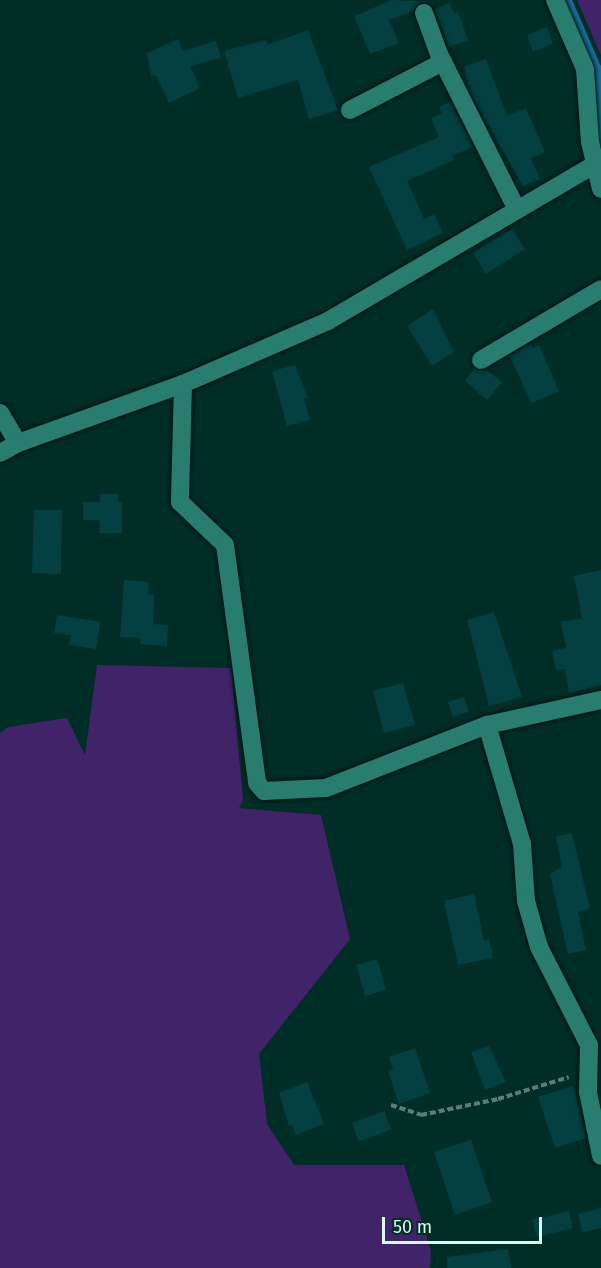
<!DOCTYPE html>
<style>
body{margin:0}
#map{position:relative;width:601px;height:1268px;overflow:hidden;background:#002e27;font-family:"Fira Sans",sans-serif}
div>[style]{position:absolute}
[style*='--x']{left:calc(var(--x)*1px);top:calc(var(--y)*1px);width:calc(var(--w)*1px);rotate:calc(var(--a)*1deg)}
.green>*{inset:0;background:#412369}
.stream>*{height:7px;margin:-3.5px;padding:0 3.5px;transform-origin:3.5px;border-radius:3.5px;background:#156fa0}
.building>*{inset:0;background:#043f41}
.path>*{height:4px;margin-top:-2px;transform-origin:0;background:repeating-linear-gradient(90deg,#558079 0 6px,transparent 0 9px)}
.roads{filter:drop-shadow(0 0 2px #001410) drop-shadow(0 0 2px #001410)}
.street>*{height:18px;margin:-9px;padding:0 9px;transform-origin:9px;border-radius:9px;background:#287d6f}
span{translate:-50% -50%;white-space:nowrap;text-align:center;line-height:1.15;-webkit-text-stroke:6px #002e27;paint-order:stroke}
.scale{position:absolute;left:382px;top:1217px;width:160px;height:27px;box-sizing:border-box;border:3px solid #d5fcf3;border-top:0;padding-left:8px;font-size:18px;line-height:21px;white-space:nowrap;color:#d5fcf3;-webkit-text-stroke:4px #002e27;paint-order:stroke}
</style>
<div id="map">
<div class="green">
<div style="clip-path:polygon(577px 0,601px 0,601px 55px,599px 51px)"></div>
<div style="clip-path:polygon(97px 665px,231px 668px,243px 800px,239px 808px,321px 815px,350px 939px,259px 1054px,267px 1124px,294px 1165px,404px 1165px,431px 1251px,430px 1268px,0 1268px,0 733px,8px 727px,67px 718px,85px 755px)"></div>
</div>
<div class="stream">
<div style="--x:568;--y:0;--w:73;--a:66.6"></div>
<div style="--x:597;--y:67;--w:76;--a:87"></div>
</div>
<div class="building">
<div style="clip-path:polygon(392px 0,438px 2px,420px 3px,413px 11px,389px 20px,399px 43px,370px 54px,354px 16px)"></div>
<div style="clip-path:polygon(450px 3px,454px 13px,458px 12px,468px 40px,449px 47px,435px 9px)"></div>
<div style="clip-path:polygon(547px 27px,553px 44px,533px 52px,527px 35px)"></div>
<div style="clip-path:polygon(308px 30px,338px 110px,309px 119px,298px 80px,238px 98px,224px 51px,266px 40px,267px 45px)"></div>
<div style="clip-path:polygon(178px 39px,183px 51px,216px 41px,221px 58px,190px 66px,200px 88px,169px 103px,156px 75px,151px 76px,147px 53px)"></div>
<div style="clip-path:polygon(486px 59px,507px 116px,526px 108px,545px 152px,531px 158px,540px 179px,523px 186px,470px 92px,464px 67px)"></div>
<div style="clip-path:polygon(450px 102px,473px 147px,452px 156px,454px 160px,407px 181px,424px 219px,434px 214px,443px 233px,407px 250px,369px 167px,439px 137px,431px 118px,442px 113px,439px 107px)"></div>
<div style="clip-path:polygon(512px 229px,525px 249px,486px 274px,473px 253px)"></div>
<div style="clip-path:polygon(433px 309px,454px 352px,432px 366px,407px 326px)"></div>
<div style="clip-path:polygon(531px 344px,533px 348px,539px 345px,559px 391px,531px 403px,510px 356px)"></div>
<div style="clip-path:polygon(295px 365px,308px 398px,304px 399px,310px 420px,287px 426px,272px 371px)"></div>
<div style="clip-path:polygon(474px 369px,486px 370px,502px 382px,487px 400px,465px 381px)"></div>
<div style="clip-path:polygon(100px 494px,118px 494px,118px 502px,122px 502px,122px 533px,99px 533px,100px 520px,83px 520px,83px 502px,100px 502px)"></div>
<div style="clip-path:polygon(34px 510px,62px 510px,61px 574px,32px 573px)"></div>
<div style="clip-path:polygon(601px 570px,601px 685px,569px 693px,565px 669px,556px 670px,552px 651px,566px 648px,561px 622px,582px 618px,574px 576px)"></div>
<div style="clip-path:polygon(124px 580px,149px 582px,148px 594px,154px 595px,153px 624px,168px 625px,167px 646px,140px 644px,141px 638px,120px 637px)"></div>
<div style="clip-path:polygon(494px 612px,522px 697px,489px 706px,467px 620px)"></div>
<div style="clip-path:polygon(57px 615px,100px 622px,96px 649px,69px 645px,71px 635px,54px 633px)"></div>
<div style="clip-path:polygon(403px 683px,415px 725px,384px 733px,373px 691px)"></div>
<div style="clip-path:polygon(464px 697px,469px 712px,453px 717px,448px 702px)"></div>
<div style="clip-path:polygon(572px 833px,590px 909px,578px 912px,586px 950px,568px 954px,550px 874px,562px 867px,556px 836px)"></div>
<div style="clip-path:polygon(474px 894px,484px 941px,489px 939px,493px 958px,458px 965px,444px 901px)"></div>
<div style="clip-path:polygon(377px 959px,386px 990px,365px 996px,356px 965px)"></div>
<div style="clip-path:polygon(489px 1046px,506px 1082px,485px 1090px,471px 1052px)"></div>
<div style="clip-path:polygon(415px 1048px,430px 1093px,399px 1104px,388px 1071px,393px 1069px,389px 1057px)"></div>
<div style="clip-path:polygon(307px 1082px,324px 1124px,296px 1135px,292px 1125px,289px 1126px,279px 1093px)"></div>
<div style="clip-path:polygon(573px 1086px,586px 1138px,555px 1148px,538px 1097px)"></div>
<div style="clip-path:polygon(384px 1111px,391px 1129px,359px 1142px,352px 1123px)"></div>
<div style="clip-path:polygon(471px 1140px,492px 1202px,455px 1215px,434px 1152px)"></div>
<div style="clip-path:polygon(601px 1208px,601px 1228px,582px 1232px,578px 1214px)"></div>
<div style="clip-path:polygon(569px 1211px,573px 1228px,537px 1237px,532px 1220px)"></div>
<div style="clip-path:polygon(508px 1249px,511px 1268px,447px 1268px,447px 1257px)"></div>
</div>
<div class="path">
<div style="--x:391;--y:1105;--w:32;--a:18"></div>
<div style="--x:421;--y:1115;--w:79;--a:-11.7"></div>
<div style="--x:498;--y:1099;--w:74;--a:-17.2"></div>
</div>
<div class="roads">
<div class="street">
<div style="--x:555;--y:0;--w:75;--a:66.5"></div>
<div style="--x:585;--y:69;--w:73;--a:86.1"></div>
<div style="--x:590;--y:142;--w:48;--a:76.8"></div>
<div style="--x:424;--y:13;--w:44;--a:69.9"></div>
<div style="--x:439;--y:54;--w:174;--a:63.4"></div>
<div style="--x:350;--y:110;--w:105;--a:-27.3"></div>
<div style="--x:481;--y:360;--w:139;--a:-30.6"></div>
<div style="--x:183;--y:384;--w:118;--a:91.5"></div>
<div style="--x:180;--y:502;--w:62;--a:43.7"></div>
<div style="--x:225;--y:545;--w:240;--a:82.3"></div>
<div style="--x:257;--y:783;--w:11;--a:49"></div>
<div style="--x:264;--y:791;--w:62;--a:-2.8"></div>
<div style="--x:326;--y:788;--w:173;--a:-21.4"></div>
<div style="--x:487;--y:725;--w:117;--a:-12.4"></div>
<div style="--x:0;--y:413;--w:35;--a:59"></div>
<div style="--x:0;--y:453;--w:21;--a:-29"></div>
<div style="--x:18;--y:443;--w:175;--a:-19.7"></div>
<div style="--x:183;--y:384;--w:158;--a:-23.5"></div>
<div style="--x:328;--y:321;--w:316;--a:-30.4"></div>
<div style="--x:487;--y:725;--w:124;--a:73.6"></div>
<div style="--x:522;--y:844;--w:57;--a:86"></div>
<div style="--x:526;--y:901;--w:48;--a:74.2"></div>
<div style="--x:539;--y:947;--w:110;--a:63"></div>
<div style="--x:589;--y:1045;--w:47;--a:91.2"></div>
<div style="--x:588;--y:1092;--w:65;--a:78.5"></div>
</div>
</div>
<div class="scale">50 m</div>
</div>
